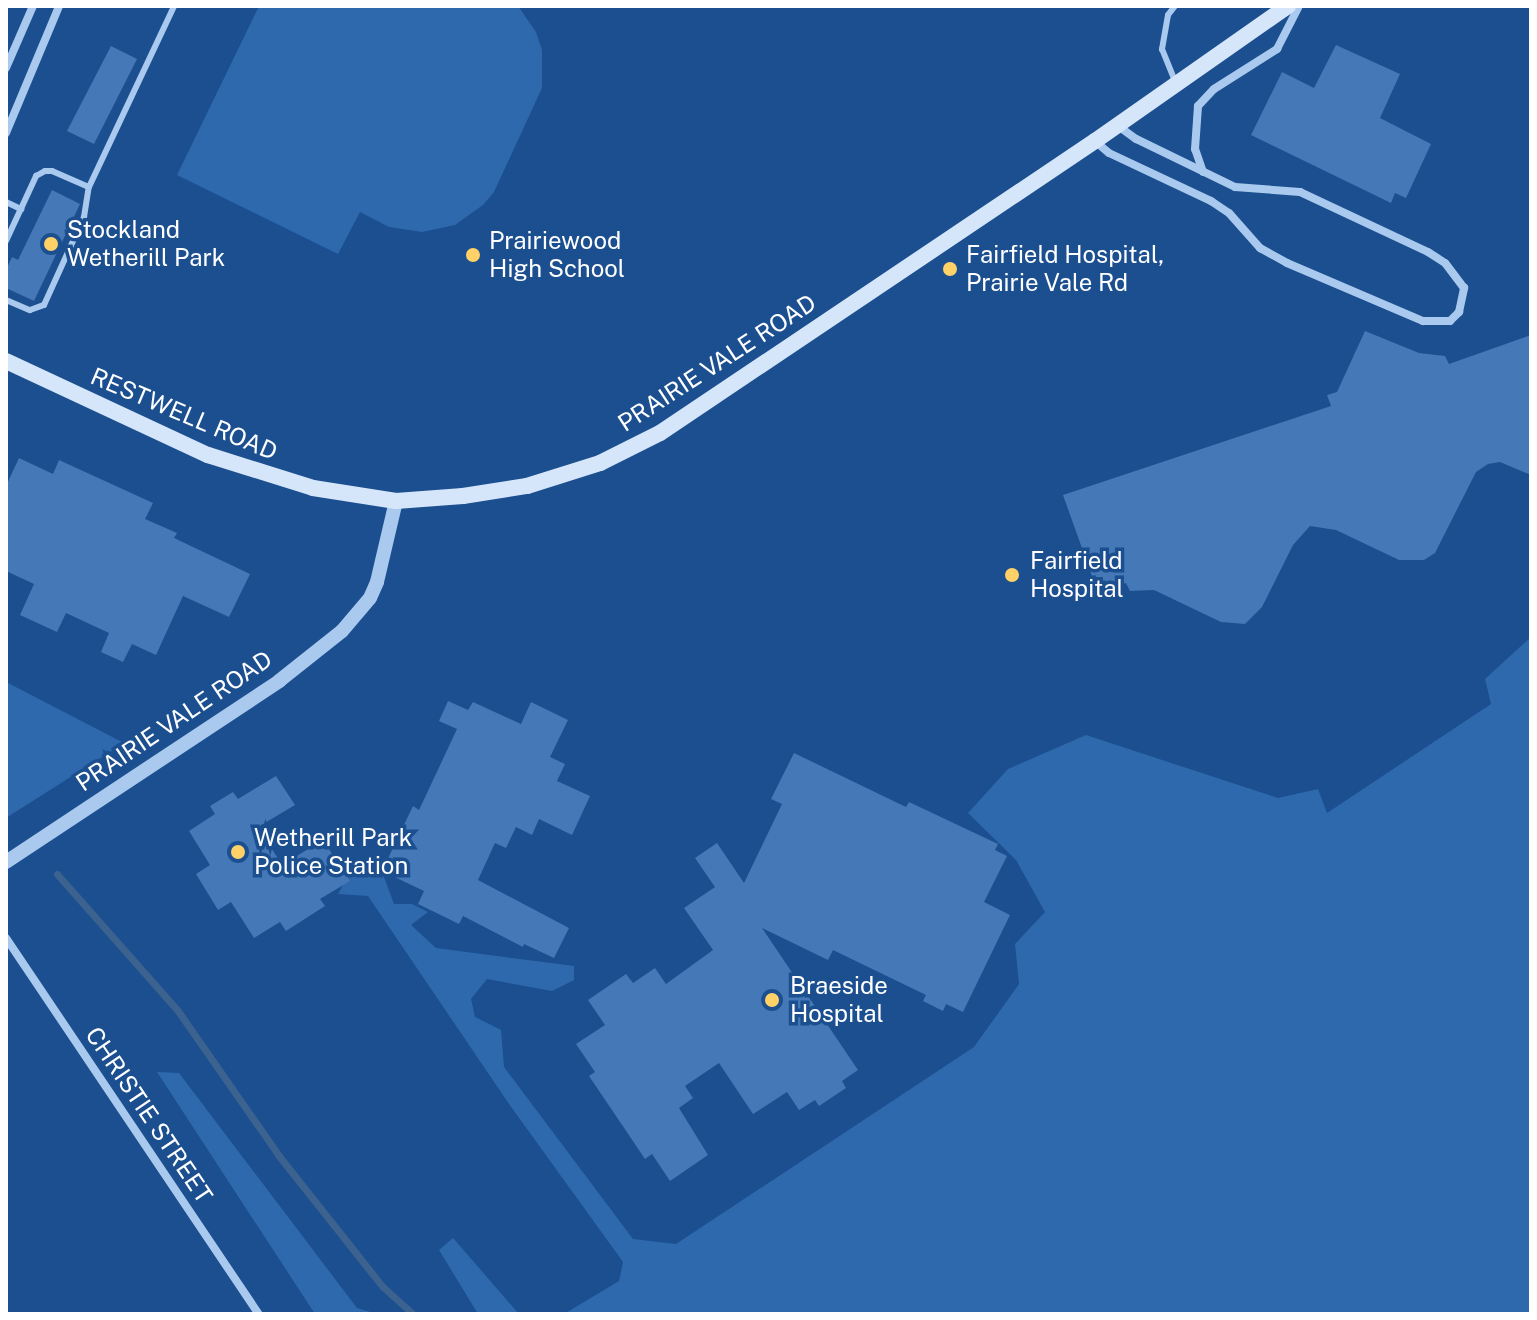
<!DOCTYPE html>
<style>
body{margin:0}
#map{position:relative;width:1537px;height:1320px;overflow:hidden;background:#1b4f8f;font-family:"Public Sans",sans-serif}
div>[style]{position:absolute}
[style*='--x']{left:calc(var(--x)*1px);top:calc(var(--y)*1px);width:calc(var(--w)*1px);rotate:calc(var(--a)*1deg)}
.green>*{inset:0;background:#2e69ad}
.stream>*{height:7px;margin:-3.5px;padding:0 3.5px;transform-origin:3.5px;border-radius:3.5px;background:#3c6290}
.building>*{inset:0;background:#4478b7}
.service>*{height:6px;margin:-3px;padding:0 3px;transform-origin:3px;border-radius:3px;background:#a9c9ee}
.minor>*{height:8px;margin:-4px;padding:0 4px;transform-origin:4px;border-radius:4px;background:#a9c9ee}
.tertiary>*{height:14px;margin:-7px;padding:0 7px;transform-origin:7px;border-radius:7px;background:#a9c9ee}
.secondary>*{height:16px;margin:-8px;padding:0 8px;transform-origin:8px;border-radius:8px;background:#d6e6fa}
.dots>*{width:22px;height:22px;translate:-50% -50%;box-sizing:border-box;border:4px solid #1b4f8f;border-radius:50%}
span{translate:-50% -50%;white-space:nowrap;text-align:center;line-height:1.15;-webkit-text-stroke:7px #1b4f8f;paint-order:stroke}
.poi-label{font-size:24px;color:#fff}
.left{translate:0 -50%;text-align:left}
.street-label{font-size:24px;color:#fff}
.frame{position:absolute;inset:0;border:8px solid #fff;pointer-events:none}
</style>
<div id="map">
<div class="green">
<div style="clip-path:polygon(259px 6px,518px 6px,536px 32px,542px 50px,542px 88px,494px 192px,483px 205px,455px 225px,422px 232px,389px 227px,360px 212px,338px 254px,177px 175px)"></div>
<div style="clip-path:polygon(1531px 637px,1531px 1314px,564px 1314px,619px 1281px,623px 1262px,509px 1104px,368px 896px,338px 894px,353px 867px,367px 859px,384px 877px,394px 904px,412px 904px,428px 912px,411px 925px,436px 948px,574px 966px,574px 980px,552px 991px,487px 979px,471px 999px,475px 1017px,501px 1030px,504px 1067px,633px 1239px,676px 1244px,974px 1047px,1019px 984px,1015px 944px,1045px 912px,1016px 860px,968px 813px,1008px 769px,1086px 735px,1278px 798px,1318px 789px,1327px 813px,1491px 704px,1485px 679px)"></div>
<div style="clip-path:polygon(6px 682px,124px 743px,6px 818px)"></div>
<div style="clip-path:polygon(157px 1072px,179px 1073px,357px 1308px,377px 1314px,315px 1314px)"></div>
<div style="clip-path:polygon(453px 1238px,519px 1314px,478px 1314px,439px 1250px)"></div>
</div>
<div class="stream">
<div style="--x:57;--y:874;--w:183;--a:48.5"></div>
<div style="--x:178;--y:1011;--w:177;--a:55.1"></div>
<div style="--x:279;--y:1156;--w:167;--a:51.6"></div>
<div style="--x:383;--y:1287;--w:40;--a:42"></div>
</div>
<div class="building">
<div style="clip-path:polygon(1336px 45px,1400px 74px,1380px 118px,1431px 144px,1406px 198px,1395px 193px,1391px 203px,1251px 135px,1282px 72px,1314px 88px)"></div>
<div style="clip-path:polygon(111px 46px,137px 59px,94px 144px,67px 131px)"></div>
<div style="clip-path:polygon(52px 190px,80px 204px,34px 301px,6px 288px,6px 270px,12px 257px,18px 260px)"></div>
<div style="clip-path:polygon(1365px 331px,1419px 353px,1445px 356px,1449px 364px,1531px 335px,1531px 475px,1500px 462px,1488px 464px,1476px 472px,1435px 553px,1424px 560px,1399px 560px,1336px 530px,1310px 526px,1293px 545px,1262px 607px,1245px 624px,1221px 622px,1154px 590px,1130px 591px,1126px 583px,1098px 593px,1063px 495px,1331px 406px,1327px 395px,1337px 392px)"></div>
<div style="clip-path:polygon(19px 458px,53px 474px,59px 460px,153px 503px,145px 519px,177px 533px,174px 538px,250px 574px,229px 617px,183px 596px,156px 655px,132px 644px,123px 662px,101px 652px,109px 633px,66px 613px,57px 632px,20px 615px,34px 584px,6px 571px,6px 486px)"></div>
<div style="clip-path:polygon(448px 701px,468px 710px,473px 702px,521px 724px,531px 702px,568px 720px,550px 757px,565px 764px,557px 781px,590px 796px,572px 835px,539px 819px,532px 835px,516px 827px,506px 848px,495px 843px,478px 880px,569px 928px,554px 958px,524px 944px,523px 947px,463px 916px,459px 924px,418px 904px,424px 891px,382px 871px,413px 806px,419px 810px,457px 729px,439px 721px)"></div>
<div style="clip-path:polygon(794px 753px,906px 807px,909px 802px,998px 844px,995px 850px,1007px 856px,984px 902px,1010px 915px,963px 1012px,946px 1004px,943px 1011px,923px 1001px,926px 995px,833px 950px,828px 960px,762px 928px,858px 1070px,842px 1081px,846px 1088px,819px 1106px,815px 1100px,799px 1110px,787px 1092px,753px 1114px,719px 1063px,685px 1086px,693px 1098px,679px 1108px,708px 1155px,670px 1181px,652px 1154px,645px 1159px,589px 1076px,595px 1072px,576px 1044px,605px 1025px,588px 1000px,626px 974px,633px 983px,655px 968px,666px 984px,713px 950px,684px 908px,715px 887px,695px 858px,717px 843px,744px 883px,782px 804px,771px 799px)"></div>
<div style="clip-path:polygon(276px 776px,295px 805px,258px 827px,282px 865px,323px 840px,350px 881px,320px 899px,325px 906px,286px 931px,280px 922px,254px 938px,231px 902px,218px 910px,196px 874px,210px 865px,189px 831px,215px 814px,210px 806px,233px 792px,238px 799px)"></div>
</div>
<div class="service">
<div style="--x:1175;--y:6;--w:11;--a:128"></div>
<div style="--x:1168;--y:15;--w:35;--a:100"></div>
<div style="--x:1162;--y:49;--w:35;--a:68"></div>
<div style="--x:6;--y:202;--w:17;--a:25"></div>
<div style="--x:6;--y:241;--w:72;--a:-65.2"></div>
<div style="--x:36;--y:176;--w:10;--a:-29"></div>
<div style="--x:45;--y:171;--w:7;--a:0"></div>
<div style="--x:52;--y:171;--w:40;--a:23.4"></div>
<div style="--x:6;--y:300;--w:26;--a:23"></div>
<div style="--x:30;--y:310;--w:15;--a:-20"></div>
<div style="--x:44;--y:305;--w:97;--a:-65.6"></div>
<div style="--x:84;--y:217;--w:30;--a:-81"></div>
<div style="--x:89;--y:187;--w:200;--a:-64.8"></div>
</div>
<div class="minor">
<div style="--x:6;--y:68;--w:68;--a:-66.5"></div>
<div style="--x:6;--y:133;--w:138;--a:-67.3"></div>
<div style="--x:1095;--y:141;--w:18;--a:41"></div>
<div style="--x:1109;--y:153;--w:113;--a:25.2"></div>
<div style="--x:1211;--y:201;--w:22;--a:34"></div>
<div style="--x:1229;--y:213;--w:47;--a:48.5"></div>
<div style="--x:1260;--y:248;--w:31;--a:29"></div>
<div style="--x:1287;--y:263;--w:148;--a:23.1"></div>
<div style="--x:1423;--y:321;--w:27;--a:0"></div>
<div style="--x:1450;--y:321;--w:13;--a:-45"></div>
<div style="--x:1459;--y:312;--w:25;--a:-78"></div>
<div style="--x:1464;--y:288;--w:31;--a:-127"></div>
<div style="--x:1445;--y:263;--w:20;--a:-147"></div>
<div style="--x:1428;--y:252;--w:141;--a:-154.9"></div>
<div style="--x:1300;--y:192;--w:65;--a:-175.6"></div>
<div style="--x:1235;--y:187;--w:110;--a:-154.1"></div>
<div style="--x:1136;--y:139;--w:22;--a:-144"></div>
<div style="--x:1203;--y:172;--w:24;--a:-109"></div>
<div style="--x:1195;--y:149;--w:43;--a:-86"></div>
<div style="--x:1198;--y:106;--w:23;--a:-47"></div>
<div style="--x:1214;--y:89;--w:75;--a:-32.4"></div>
<div style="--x:1277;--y:49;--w:48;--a:-62.9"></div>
<div style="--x:6;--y:938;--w:453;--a:56.1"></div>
</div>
<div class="tertiary">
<div style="--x:6;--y:862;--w:328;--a:-33.5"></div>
<div style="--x:279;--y:681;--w:80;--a:-38.4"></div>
<div style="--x:342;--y:631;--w:43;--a:-49.7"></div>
<div style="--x:370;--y:598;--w:17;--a:-66"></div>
<div style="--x:377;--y:582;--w:83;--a:-76.8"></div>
</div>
<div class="secondary">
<div style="--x:6;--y:361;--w:223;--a:25"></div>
<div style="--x:208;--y:455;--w:110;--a:17.4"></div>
<div style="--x:313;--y:488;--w:84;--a:8.9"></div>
<div style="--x:396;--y:501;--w:67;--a:-4.3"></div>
<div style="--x:463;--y:496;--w:65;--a:-8.9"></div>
<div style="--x:527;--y:486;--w:77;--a:-17.5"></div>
<div style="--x:600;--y:463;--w:67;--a:-26.6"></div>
<div style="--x:660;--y:433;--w:524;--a:-33.87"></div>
<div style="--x:1095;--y:141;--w:236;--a:-35"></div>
</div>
<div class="dots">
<div style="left:51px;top:244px;background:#ffd166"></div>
<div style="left:473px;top:255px;background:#ffd166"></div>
<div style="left:950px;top:269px;background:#ffd166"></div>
<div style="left:1012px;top:575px;background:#ffd166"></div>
<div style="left:238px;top:852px;background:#ffd166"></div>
<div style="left:772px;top:1000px;background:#ffd166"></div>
</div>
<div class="poi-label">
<span class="left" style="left:67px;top:244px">Stockland<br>Wetherill Park</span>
<span class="left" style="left:489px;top:255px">Prairiewood<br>High School</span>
<span class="left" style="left:966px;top:269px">Fairfield Hospital,<br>Prairie Vale Rd</span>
<span class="left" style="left:1030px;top:575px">Fairfield<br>Hospital</span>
<span class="left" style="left:254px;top:852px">Wetherill Park<br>Police Station</span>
<span class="left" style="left:790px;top:1000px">Braeside<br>Hospital</span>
</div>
<div class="street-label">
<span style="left:717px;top:363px;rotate:-33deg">PRAIRIE VALE ROAD</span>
<span style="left:184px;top:414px;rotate:23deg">RESTWELL ROAD</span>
<span style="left:174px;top:721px;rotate:-34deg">PRAIRIE VALE ROAD</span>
<span style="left:149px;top:1115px;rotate:56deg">CHRISTIE STREET</span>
</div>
<div class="frame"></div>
</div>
